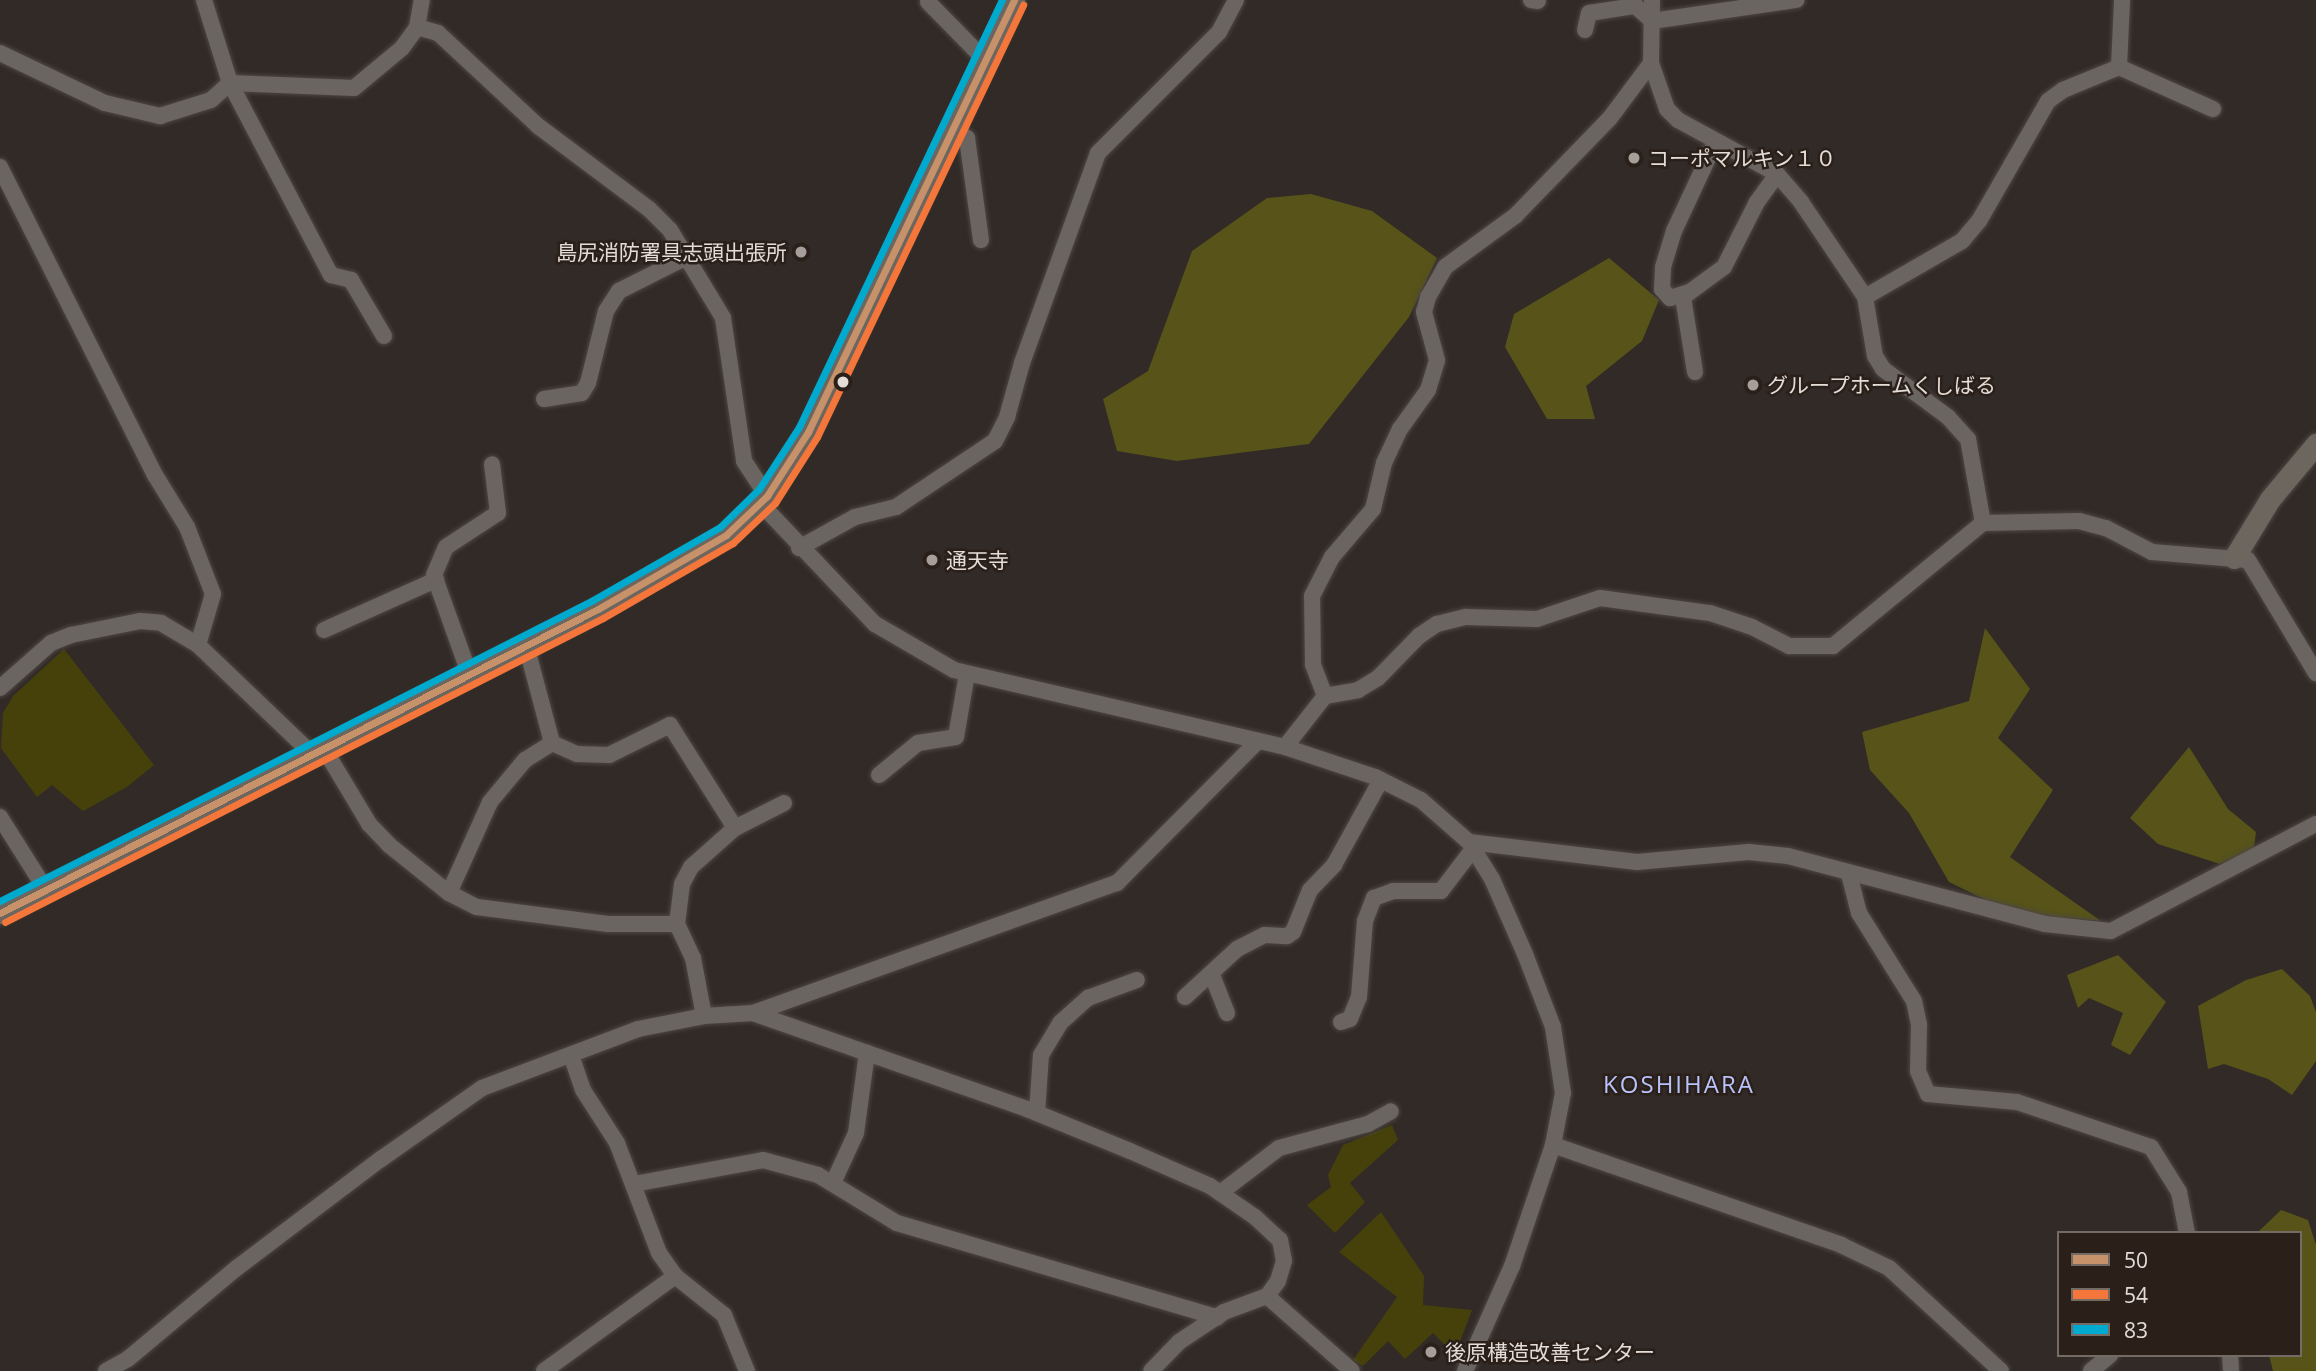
<!DOCTYPE html>
<meta charset="utf-8">
<style>
body{margin:0}
#map{position:relative;width:2316px;height:1371px;overflow:hidden;background:#312a26;font-family:"Open Sans","Noto Sans JP",sans-serif}
div>[style]{position:absolute}
[style*='--x']{left:calc(var(--x)*1px);top:calc(var(--y)*1px);width:calc(var(--w)*1px);rotate:calc(var(--a)*1deg)}
.green>*{inset:0;background:#46410a}
.forest>*{inset:0;background:#575319}
.roads{filter:drop-shadow(0 0 2px #4d4744) drop-shadow(0 0 2px #4d4744)}
.street>*{height:16px;margin:-8px;padding:0 8px;transform-origin:8px;border-radius:8px;background:#6b6562}
.secondary>*{height:21px;margin:-10.5px;padding:0 10.5px;transform-origin:10.5px;border-radius:10.5px;background:#6c665f}
.bus-1>*{height:7px;margin:-3.5px;padding:0 3.5px;transform-origin:3.5px;border-radius:3.5px;background:#c7916a}
.bus-2>*{height:7px;margin:-3.5px;padding:0 3.5px;transform-origin:3.5px;border-radius:3.5px;background:#f5763a}
.bus-3>*{height:7px;margin:-3.5px;padding:0 3.5px;transform-origin:3.5px;border-radius:3.5px;background:#00a9ce}
.dots>*{width:19px;height:19px;translate:-50% -50%;box-sizing:border-box;border:4px solid #2b1f19;border-radius:50%}
span{translate:-50% -50%;white-space:nowrap;text-align:center;line-height:1.15;-webkit-text-stroke:5px #2b1f19;paint-order:stroke}
.poi-label{font-size:21px;color:#e4dcd7}
.left{translate:0 -50%;text-align:left}
.right{translate:-100% -50%;text-align:right}
.quarter-label{font-size:24px;color:#b8c3fb;letter-spacing:2px}
.legend{position:absolute;left:2057px;top:1231px;width:245px;height:126px;box-sizing:border-box;background:#2b1f19;border:2px solid #756b65;margin:0;padding:9px 12px;list-style:none;font-size:21px;color:#e4dcd7}
.legend li{display:flex;align-items:center;gap:14px;height:35px}
.legend b{width:35px;border:2px solid #756b65}
</style>
<div id="map">
<div class="green">
<div style="clip-path:polygon(64px 649px,154px 765px,127px 787px,83px 811px,52px 785px,37px 797px,1px 748px,3px 713px,13px 696px)"></div>
<div style="clip-path:polygon(1392px 1125px,1398px 1140px,1350px 1183px,1365px 1202px,1335px 1233px,1307px 1205px,1331px 1187px,1328px 1175px,1343px 1145px)"></div>
<div style="clip-path:polygon(1381px 1212px,1424px 1276px,1423px 1305px,1472px 1310px,1455px 1355px,1433px 1333px,1405px 1359px,1388px 1341px,1363px 1366px,1353px 1360px,1397px 1297px,1339px 1252px)"></div>
</div>
<div class="forest">
<div style="clip-path:polygon(1311px 194px,1372px 211px,1437px 258px,1409px 317px,1309px 444px,1177px 461px,1117px 451px,1103px 399px,1148px 371px,1192px 251px,1267px 198px)"></div>
<div style="clip-path:polygon(1609px 258px,1659px 300px,1642px 341px,1586px 386px,1595px 419px,1547px 419px,1505px 347px,1514px 314px)"></div>
<div style="clip-path:polygon(1985px 628px,2030px 689px,1998px 738px,2053px 790px,2010px 857px,2101px 921px,2045px 916px,1990px 902px,1949px 882px,1909px 813px,1870px 770px,1862px 732px,1969px 701px)"></div>
<div style="clip-path:polygon(2189px 747px,2228px 809px,2256px 832px,2254px 848px,2220px 864px,2158px 844px,2130px 818px)"></div>
<div style="clip-path:polygon(2118px 955px,2166px 1002px,2130px 1055px,2111px 1045px,2123px 1013px,2089px 998px,2078px 1008px,2067px 975px)"></div>
<div style="clip-path:polygon(2282px 969px,2310px 996px,2316px 1012px,2316px 1061px,2292px 1095px,2268px 1079px,2224px 1064px,2208px 1069px,2198px 1006px,2246px 980px)"></div>
<div style="clip-path:polygon(2281px 1210px,2308px 1220px,2316px 1245px,2316px 1371px,2273px 1371px,2269px 1355px,2300px 1355px,2300px 1233px,2257px 1233px)"></div>
</div>
<div class="roads">
<div class="street">
<div style="--x:204;--y:0;--w:87;--a:72.6"></div>
<div style="--x:230;--y:83;--w:217;--a:62.3"></div>
<div style="--x:331;--y:275;--w:21;--a:14"></div>
<div style="--x:351;--y:280;--w:65;--a:59.5"></div>
<div style="--x:1531;--y:0;--w:7;--a:8"></div>
<div style="--x:1629;--y:0;--w:31;--a:42"></div>
<div style="--x:1652;--y:21;--w:146;--a:-8.3"></div>
<div style="--x:1652;--y:0;--w:63;--a:90.9"></div>
<div style="--x:1651;--y:63;--w:49;--a:70.8"></div>
<div style="--x:1667;--y:109;--w:16;--a:45"></div>
<div style="--x:1678;--y:120;--w:113;--a:28.6"></div>
<div style="--x:1777;--y:174;--w:37;--a:49"></div>
<div style="--x:1801;--y:202;--w:115;--a:56"></div>
<div style="--x:1865;--y:297;--w:60;--a:80.4"></div>
<div style="--x:1875;--y:356;--w:15;--a:58"></div>
<div style="--x:1883;--y:369;--w:81;--a:36.4"></div>
<div style="--x:1948;--y:417;--w:30;--a:48"></div>
<div style="--x:1968;--y:439;--w:85;--a:79.9"></div>
<div style="--x:928;--y:2;--w:84;--a:45.5"></div>
<div style="--x:417;--y:27;--w:22;--a:16"></div>
<div style="--x:438;--y:33;--w:137;--a:42.9"></div>
<div style="--x:538;--y:126;--w:139;--a:36.8"></div>
<div style="--x:649;--y:209;--w:30;--a:45"></div>
<div style="--x:670;--y:230;--w:103;--a:58.9"></div>
<div style="--x:723;--y:318;--w:145;--a:81.6"></div>
<div style="--x:744;--y:461;--w:42;--a:56.7"></div>
<div style="--x:1585;--y:30;--w:17;--a:-77"></div>
<div style="--x:1589;--y:13;--w:47;--a:-8.7"></div>
<div style="--x:0;--y:53;--w:116;--a:25.5"></div>
<div style="--x:105;--y:103;--w:57;--a:13.3"></div>
<div style="--x:160;--y:116;--w:53;--a:-17.4"></div>
<div style="--x:211;--y:100;--w:25;--a:-42"></div>
<div style="--x:230;--y:83;--w:124;--a:2.3"></div>
<div style="--x:354;--y:88;--w:62;--a:-39.8"></div>
<div style="--x:402;--y:48;--w:26;--a:-54"></div>
<div style="--x:417;--y:27;--w:27;--a:-80"></div>
<div style="--x:2119;--y:67;--w:103;--a:24.1"></div>
<div style="--x:954;--y:131;--w:15;--a:28"></div>
<div style="--x:967;--y:138;--w:103;--a:82.2"></div>
<div style="--x:0;--y:167;--w:345;--a:63.3"></div>
<div style="--x:155;--y:475;--w:61;--a:58.4"></div>
<div style="--x:187;--y:527;--w:72;--a:68.8"></div>
<div style="--x:213;--y:594;--w:53;--a:106.4"></div>
<div style="--x:1689;--y:292;--w:20;--a:162"></div>
<div style="--x:1670;--y:298;--w:12;--a:-132"></div>
<div style="--x:1662;--y:289;--w:22;--a:-87"></div>
<div style="--x:1663;--y:267;--w:38;--a:-73"></div>
<div style="--x:1674;--y:231;--w:99;--a:-65"></div>
<div style="--x:1865;--y:297;--w:112;--a:-30"></div>
<div style="--x:1962;--y:241;--w:26;--a:-50"></div>
<div style="--x:1979;--y:221;--w:138;--a:-60.1"></div>
<div style="--x:2048;--y:101;--w:19;--a:-36"></div>
<div style="--x:2063;--y:90;--w:61;--a:-22.3"></div>
<div style="--x:2119;--y:67;--w:67;--a:-87.4"></div>
<div style="--x:1695;--y:372;--w:76;--a:-99.1"></div>
<div style="--x:1683;--y:297;--w:51;--a:-36.2"></div>
<div style="--x:1724;--y:267;--w:73;--a:-63.1"></div>
<div style="--x:1757;--y:202;--w:34;--a:-54"></div>
<div style="--x:544;--y:399;--w:38;--a:-9"></div>
<div style="--x:582;--y:393;--w:12;--a:-59"></div>
<div style="--x:588;--y:383;--w:74;--a:-76"></div>
<div style="--x:606;--y:311;--w:24;--a:-57"></div>
<div style="--x:619;--y:291;--w:76;--a:-26.6"></div>
<div style="--x:761;--y:504;--w:166;--a:46.5"></div>
<div style="--x:875;--y:624;--w:91;--a:30.2"></div>
<div style="--x:954;--y:670;--w:340;--a:13.1"></div>
<div style="--x:1285;--y:747;--w:95;--a:18.4"></div>
<div style="--x:1375;--y:777;--w:51;--a:26.6"></div>
<div style="--x:1421;--y:800;--w:64;--a:41.2"></div>
<div style="--x:1469;--y:842;--w:44;--a:58.1"></div>
<div style="--x:1492;--y:879;--w:82;--a:66.3"></div>
<div style="--x:1525;--y:954;--w:78;--a:69"></div>
<div style="--x:1553;--y:1027;--w:67;--a:81.4"></div>
<div style="--x:1563;--y:1093;--w:53;--a:100.9"></div>
<div style="--x:1553;--y:1145;--w:128;--a:108.7"></div>
<div style="--x:1512;--y:1266;--w:115;--a:114.1"></div>
<div style="--x:799;--y:548;--w:64;--a:-29"></div>
<div style="--x:855;--y:517;--w:42;--a:-13.7"></div>
<div style="--x:896;--y:507;--w:119;--a:-33.7"></div>
<div style="--x:995;--y:441;--w:27;--a:-63"></div>
<div style="--x:1007;--y:417;--w:56;--a:-74.5"></div>
<div style="--x:1022;--y:363;--w:223;--a:-70.1"></div>
<div style="--x:1098;--y:153;--w:171;--a:-45"></div>
<div style="--x:1219;--y:32;--w:36;--a:-62"></div>
<div style="--x:324;--y:630;--w:123;--a:-24.1"></div>
<div style="--x:526;--y:645;--w:101;--a:75.1"></div>
<div style="--x:552;--y:743;--w:27;--a:24"></div>
<div style="--x:577;--y:754;--w:32;--a:2"></div>
<div style="--x:609;--y:755;--w:68;--a:-26.2"></div>
<div style="--x:670;--y:725;--w:122;--a:57.7"></div>
<div style="--x:469;--y:673;--w:104;--a:-109.7"></div>
<div style="--x:434;--y:575;--w:30;--a:-67"></div>
<div style="--x:446;--y:547;--w:62;--a:-33.2"></div>
<div style="--x:498;--y:513;--w:49;--a:-97"></div>
<div style="--x:0;--y:688;--w:68;--a:-41.4"></div>
<div style="--x:51;--y:643;--w:22;--a:-22"></div>
<div style="--x:71;--y:635;--w:70;--a:-11.5"></div>
<div style="--x:140;--y:621;--w:21;--a:5"></div>
<div style="--x:161;--y:623;--w:43;--a:30.7"></div>
<div style="--x:198;--y:645;--w:156;--a:43.7"></div>
<div style="--x:1325;--y:696;--w:34;--a:-111"></div>
<div style="--x:1313;--y:664;--w:68;--a:-90.8"></div>
<div style="--x:1312;--y:596;--w:44;--a:-62.9"></div>
<div style="--x:1332;--y:557;--w:63;--a:-49.5"></div>
<div style="--x:1373;--y:509;--w:47;--a:-76.6"></div>
<div style="--x:1384;--y:463;--w:38;--a:-65"></div>
<div style="--x:1400;--y:429;--w:48;--a:-54.3"></div>
<div style="--x:1428;--y:390;--w:31;--a:-73"></div>
<div style="--x:1437;--y:360;--w:50;--a:-105.2"></div>
<div style="--x:1424;--y:312;--w:16;--a:-75"></div>
<div style="--x:1428;--y:297;--w:34;--a:-60"></div>
<div style="--x:1445;--y:267;--w:87;--a:-36.1"></div>
<div style="--x:1515;--y:216;--w:136;--a:-45.9"></div>
<div style="--x:1610;--y:118;--w:69;--a:-53.3"></div>
<div style="--x:323;--y:747;--w:90;--a:59.1"></div>
<div style="--x:369;--y:824;--w:29;--a:46"></div>
<div style="--x:389;--y:845;--w:77;--a:38.7"></div>
<div style="--x:449;--y:893;--w:31;--a:27"></div>
<div style="--x:477;--y:907;--w:132;--a:7.4"></div>
<div style="--x:608;--y:924;--w:69;--a:0"></div>
<div style="--x:677;--y:924;--w:38;--a:65"></div>
<div style="--x:693;--y:958;--w:59;--a:79.3"></div>
<div style="--x:1285;--y:747;--w:65;--a:-51.9"></div>
<div style="--x:1325;--y:696;--w:34;--a:-10"></div>
<div style="--x:1358;--y:690;--w:23;--a:-31"></div>
<div style="--x:1378;--y:678;--w:59;--a:-45.7"></div>
<div style="--x:1419;--y:636;--w:22;--a:-34"></div>
<div style="--x:1437;--y:624;--w:30;--a:-14"></div>
<div style="--x:1466;--y:617;--w:71;--a:1.6"></div>
<div style="--x:1537;--y:619;--w:66;--a:-18.4"></div>
<div style="--x:1600;--y:598;--w:111;--a:7.8"></div>
<div style="--x:1710;--y:613;--w:44;--a:18.4"></div>
<div style="--x:1752;--y:627;--w:42;--a:27.2"></div>
<div style="--x:1789;--y:646;--w:44;--a:0"></div>
<div style="--x:1833;--y:646;--w:194;--a:-39.4"></div>
<div style="--x:1983;--y:523;--w:96;--a:-1.2"></div>
<div style="--x:2079;--y:521;--w:28;--a:15"></div>
<div style="--x:2106;--y:528;--w:52;--a:27.6"></div>
<div style="--x:2152;--y:552;--w:96;--a:4.8"></div>
<div style="--x:2248;--y:560;--w:132;--a:59"></div>
<div style="--x:879;--y:775;--w:50;--a:-39.4"></div>
<div style="--x:918;--y:743;--w:38;--a:-9"></div>
<div style="--x:956;--y:737;--w:64;--a:-80.1"></div>
<div style="--x:0;--y:817;--w:86;--a:57.8"></div>
<div style="--x:1469;--y:842;--w:169;--a:6.8"></div>
<div style="--x:1637;--y:862;--w:112;--a:-5.1"></div>
<div style="--x:1749;--y:852;--w:39;--a:6"></div>
<div style="--x:1788;--y:856;--w:266;--a:14.8"></div>
<div style="--x:2045;--y:924;--w:66;--a:6.1"></div>
<div style="--x:2111;--y:931;--w:231;--a:-27.6"></div>
<div style="--x:1849;--y:874;--w:40;--a:75.6"></div>
<div style="--x:1859;--y:913;--w:104;--a:58"></div>
<div style="--x:1914;--y:1001;--w:25;--a:78"></div>
<div style="--x:1919;--y:1025;--w:46;--a:91.2"></div>
<div style="--x:1918;--y:1071;--w:25;--a:67"></div>
<div style="--x:1928;--y:1094;--w:89;--a:5.1"></div>
<div style="--x:2017;--y:1102;--w:141;--a:18.6"></div>
<div style="--x:2151;--y:1147;--w:53;--a:58.1"></div>
<div style="--x:2179;--y:1192;--w:42;--a:79"></div>
<div style="--x:449;--y:893;--w:100;--a:-65.7"></div>
<div style="--x:490;--y:802;--w:55;--a:-50.2"></div>
<div style="--x:525;--y:760;--w:32;--a:-32"></div>
<div style="--x:677;--y:924;--w:40;--a:-82.9"></div>
<div style="--x:682;--y:884;--w:19;--a:-62"></div>
<div style="--x:691;--y:867;--w:59;--a:-41.6"></div>
<div style="--x:735;--y:828;--w:55;--a:-27"></div>
<div style="--x:1212;--y:975;--w:41;--a:68.5"></div>
<div style="--x:1185;--y:997;--w:71;--a:-42.7"></div>
<div style="--x:1237;--y:949;--w:31;--a:-27"></div>
<div style="--x:1265;--y:935;--w:22;--a:3"></div>
<div style="--x:1287;--y:936;--w:7;--a:-34"></div>
<div style="--x:1293;--y:932;--w:45;--a:-68"></div>
<div style="--x:1310;--y:890;--w:35;--a:-46"></div>
<div style="--x:1334;--y:865;--w:97;--a:-61.1"></div>
<div style="--x:753;--y:1013;--w:290;--a:19.3"></div>
<div style="--x:1027;--y:1109;--w:111;--a:22.2"></div>
<div style="--x:1130;--y:1151;--w:87;--a:23.6"></div>
<div style="--x:1210;--y:1186;--w:55;--a:34.6"></div>
<div style="--x:1255;--y:1217;--w:34;--a:43"></div>
<div style="--x:1280;--y:1240;--w:21;--a:79"></div>
<div style="--x:1284;--y:1261;--w:21;--a:107"></div>
<div style="--x:1278;--y:1281;--w:19;--a:126"></div>
<div style="--x:1267;--y:1296;--w:46;--a:159.6"></div>
<div style="--x:1224;--y:1312;--w:54;--a:146.3"></div>
<div style="--x:1179;--y:1342;--w:40;--a:134"></div>
<div style="--x:1341;--y:1022;--w:9;--a:-18"></div>
<div style="--x:1350;--y:1019;--w:24;--a:-68"></div>
<div style="--x:1359;--y:997;--w:76;--a:-85.5"></div>
<div style="--x:1365;--y:921;--w:25;--a:-69"></div>
<div style="--x:1374;--y:898;--w:20;--a:-20"></div>
<div style="--x:1393;--y:891;--w:48;--a:0"></div>
<div style="--x:1441;--y:891;--w:53;--a:-52.7"></div>
<div style="--x:571;--y:1055;--w:37;--a:71"></div>
<div style="--x:583;--y:1090;--w:63;--a:57.3"></div>
<div style="--x:617;--y:1143;--w:118;--a:69.1"></div>
<div style="--x:659;--y:1253;--w:28;--a:55"></div>
<div style="--x:675;--y:1276;--w:63;--a:38.5"></div>
<div style="--x:724;--y:1315;--w:61;--a:67.7"></div>
<div style="--x:1037;--y:1113;--w:58;--a:-86.1"></div>
<div style="--x:1041;--y:1055;--w:37;--a:-59"></div>
<div style="--x:1060;--y:1023;--w:38;--a:-42"></div>
<div style="--x:1088;--y:998;--w:52;--a:-20.2"></div>
<div style="--x:1553;--y:1145;--w:305;--a:19.1"></div>
<div style="--x:1841;--y:1245;--w:53;--a:25.6"></div>
<div style="--x:1889;--y:1268;--w:152;--a:42.6"></div>
<div style="--x:833;--y:1183;--w:55;--a:-65.3"></div>
<div style="--x:856;--y:1133;--w:81;--a:-82.2"></div>
<div style="--x:634;--y:1184;--w:131;--a:-10.5"></div>
<div style="--x:763;--y:1160;--w:57;--a:15.3"></div>
<div style="--x:818;--y:1175;--w:92;--a:31.3"></div>
<div style="--x:897;--y:1223;--w:334;--a:16.4"></div>
<div style="--x:1220;--y:1193;--w:74;--a:-37.3"></div>
<div style="--x:1279;--y:1148;--w:92;--a:-15.1"></div>
<div style="--x:1368;--y:1124;--w:26;--a:-29"></div>
<div style="--x:1267;--y:1296;--w:113;--a:41.4"></div>
<div style="--x:2230;--y:1355;--w:16;--a:86"></div>
<div style="--x:106;--y:1371;--w:26;--a:-29"></div>
<div style="--x:129;--y:1358;--w:142;--a:-39.9"></div>
<div style="--x:238;--y:1267;--w:179;--a:-37.1"></div>
<div style="--x:381;--y:1159;--w:123;--a:-35.1"></div>
<div style="--x:482;--y:1088;--w:167;--a:-20.7"></div>
<div style="--x:638;--y:1029;--w:67;--a:-11.1"></div>
<div style="--x:704;--y:1016;--w:49;--a:-3.5"></div>
<div style="--x:753;--y:1013;--w:387;--a:-19.7"></div>
<div style="--x:1117;--y:883;--w:200;--a:-45.2"></div>
<div style="--x:544;--y:1371;--w:162;--a:-35.9"></div>
<div style="--x:2091;--y:1371;--w:25;--a:-40"></div>
</div>
<div class="secondary">
<div style="--x:2234;--y:558;--w:69;--a:-58.6"></div>
<div style="--x:2270;--y:499;--w:72;--a:-50.1"></div>
<div style="--x:0;--y:913;--w:671;--a:-26.95"></div>
<div style="--x:598;--y:609;--w:148;--a:-30"></div>
<div style="--x:726;--y:535;--w:57;--a:-43.6"></div>
<div style="--x:767;--y:496;--w:76;--a:-57.4"></div>
<div style="--x:808;--y:432;--w:479;--a:-64.5"></div>
</div>
</div>
<div class="bus-1">
<div style="--x:0;--y:913;--w:671;--a:-26.95"></div>
<div style="--x:598;--y:609;--w:148;--a:-30"></div>
<div style="--x:726;--y:535;--w:57;--a:-43.6"></div>
<div style="--x:767;--y:496;--w:76;--a:-57.4"></div>
<div style="--x:808;--y:432;--w:479;--a:-64.5"></div>
</div>
<div class="bus-2">
<div style="--x:5;--y:922;--w:671;--a:-26.95"></div>
<div style="--x:603;--y:618;--w:150;--a:-30"></div>
<div style="--x:733;--y:543;--w:58;--a:-43.6"></div>
<div style="--x:775;--y:503;--w:78;--a:-57.5"></div>
<div style="--x:817;--y:437;--w:479;--a:-64.5"></div>
</div>
<div class="bus-3">
<div style="--x:0;--y:901;--w:665;--a:-26.91"></div>
<div style="--x:593;--y:600;--w:146;--a:-29.9"></div>
<div style="--x:720;--y:527;--w:54;--a:-44.3"></div>
<div style="--x:759;--y:489;--w:74;--a:-57.2"></div>
<div style="--x:799;--y:427;--w:473;--a:-64.6"></div>
</div>
<div class="dots">
<div style="left:1634px;top:158px;background:#a59e99"></div>
<div style="left:801px;top:252px;background:#a59e99"></div>
<div style="left:843px;top:382px;background:#e4dcd7"></div>
<div style="left:1753px;top:385px;background:#a59e99"></div>
<div style="left:932px;top:560px;background:#a59e99"></div>
<div style="left:1431px;top:1352px;background:#a59e99"></div>
</div>
<div class="poi-label">
<span class="left" style="left:1648px;top:158px">コーポマルキン１０</span>
<span class="right" style="left:787px;top:252px">島尻消防署具志頭出張所</span>
<span class="left" style="left:1767px;top:385px">グループホームくしばる</span>
<span class="left" style="left:946px;top:560px">通天寺</span>
<span class="left" style="left:1445px;top:1352px">後原構造改善センター</span>
</div>
<div class="quarter-label">
<span style="left:1679px;top:1084px">KOSHIHARA</span>
</div>
<ul class="legend">
<li><b style="height:9px;background:#c7916a"></b>50</li>
<li><b style="height:9px;background:#f5763a"></b>54</li>
<li><b style="height:9px;background:#00a9ce"></b>83</li>
</ul>
</div>
